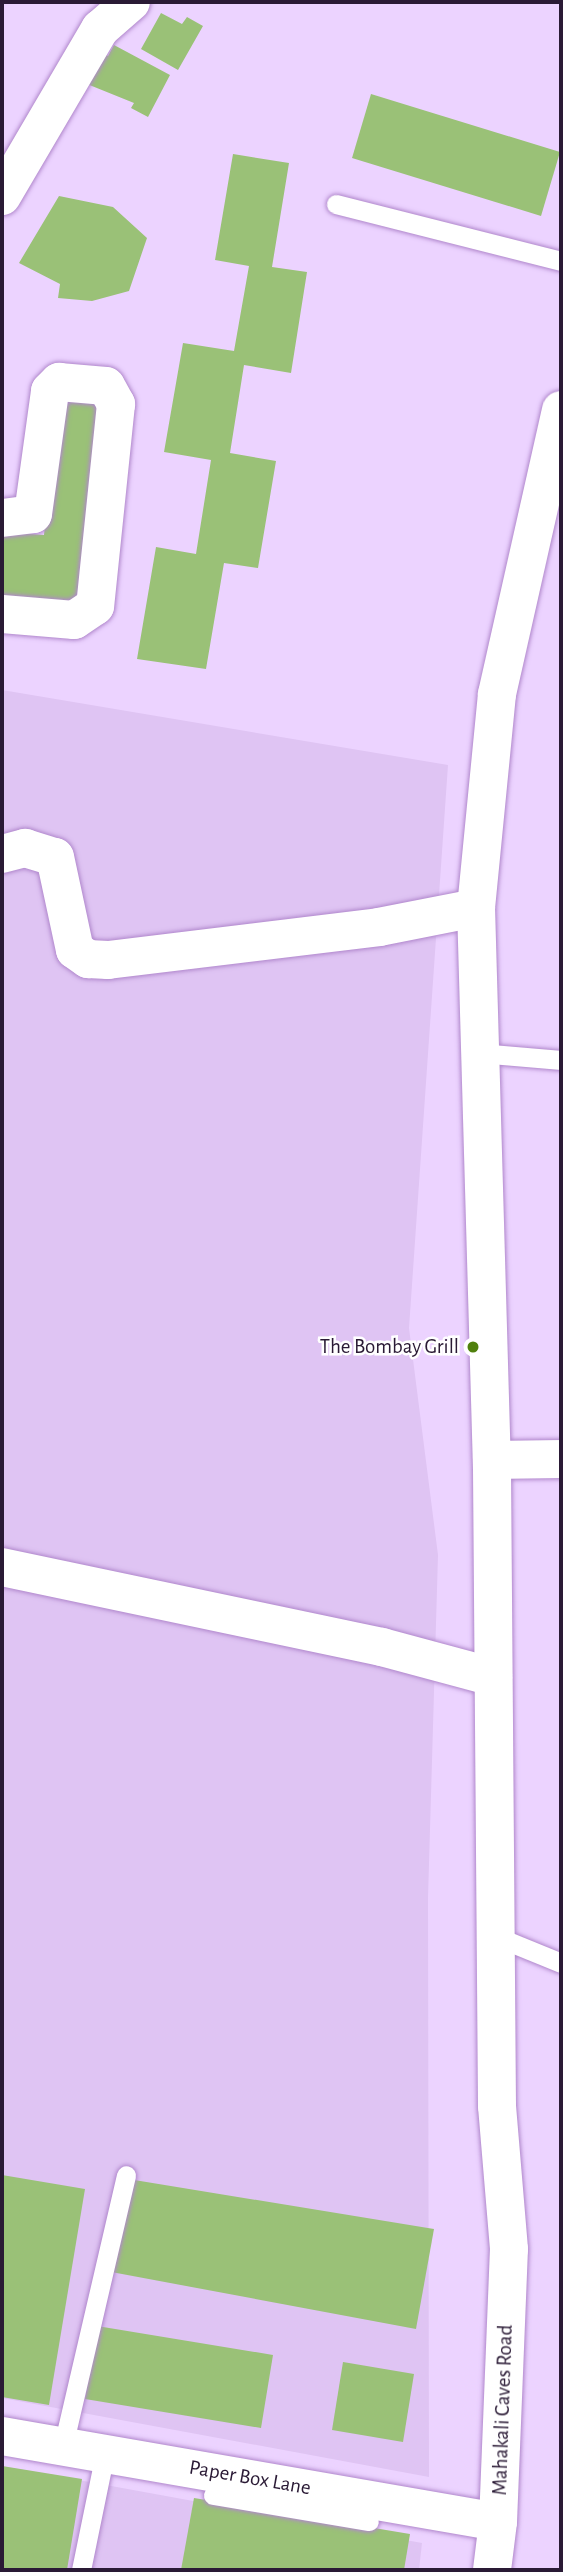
<!DOCTYPE html>
<style>
body{margin:0}
#map{position:relative;width:563px;height:2572px;overflow:hidden;background:#ecd3ff;font-family:"Alegreya Sans",sans-serif}
div>[style]{position:absolute}
[style*='--x']{left:calc(var(--x)*1px);top:calc(var(--y)*1px);width:calc(var(--w)*1px);rotate:calc(var(--a)*1deg)}
.built>*{inset:0;background:#dfc4f3}
.building>*{inset:0;background:#9ac177}
.roads{filter:drop-shadow(0 0 2px #b087cc) drop-shadow(0 0 2px #b087cc)}
.lane>*{height:19px;margin:-9.5px;padding:0 9.5px;transform-origin:9.5px;border-radius:9.5px;background:#fff}
.street>*{height:38px;margin:-19px;padding:0 19px;transform-origin:19px;border-radius:19px;background:#fff}
.secondary>*{height:38px;margin:-19px;padding:0 19px;transform-origin:19px;border-radius:19px;background:#fff}
.dots>*{width:19px;height:19px;translate:-50% -50%;box-sizing:border-box;border:4px solid #fff;border-radius:50%}
span{translate:-50% -50%;white-space:nowrap;text-align:center;line-height:1.15;-webkit-text-stroke:5px #fff;paint-order:stroke}
.poi-label{font-size:21px;color:#2a1a35}
.right{translate:-100% -50%;text-align:right}
.street-label{font-size:21px;color:#2a1a35}
.frame{position:absolute;inset:0;border:4px solid #2a1a35;pointer-events:none}
</style>
<div id="map">
<div class="built">
<div style="clip-path:polygon(2px 690px,448px 765px,409px 1328px,438px 1555px,428px 1898px,429px 2477px,2px 2398px)"></div>
<div style="clip-path:polygon(2px 2466px,422px 2543px,419px 2570px,2px 2570px)"></div>
</div>
<div class="building">
<div style="clip-path:polygon(161px 13px,182px 24px,187px 17px,203px 26px,178px 70px,141px 49px)"></div>
<div style="clip-path:polygon(114px 45px,170px 75px,148px 117px,131px 108px,134px 103px,87px 84px,103px 53px,108px 56px)"></div>
<div style="clip-path:polygon(371px 94px,560px 152px,541px 216px,352px 158px)"></div>
<div style="clip-path:polygon(233px 154px,289px 163px,272px 267px,307px 272px,291px 373px,244px 365px,230px 453px,276px 461px,258px 568px,224px 563px,206px 669px,137px 659px,156px 547px,196px 554px,211px 460px,164px 452px,183px 343px,234px 351px,249px 266px,215px 260px)"></div>
<div style="clip-path:polygon(59px 196px,113px 207px,147px 238px,129px 291px,92px 301px,58px 298px,60px 284px,19px 263px)"></div>
<div style="clip-path:polygon(57px 392px,102px 396px,82px 611px,2px 604px,2px 532px,44px 535px)"></div>
<div style="clip-path:polygon(2px 2175px,85px 2189px,49px 2405px,2px 2397px)"></div>
<div style="clip-path:polygon(122px 2178px,434px 2229px,416px 2329px,106px 2271px)"></div>
<div style="clip-path:polygon(97px 2326px,273px 2355px,261px 2428px,85px 2399px)"></div>
<div style="clip-path:polygon(343px 2362px,414px 2374px,403px 2442px,332px 2430px)"></div>
<div style="clip-path:polygon(2px 2466px,82px 2479px,67px 2570px,2px 2570px)"></div>
<div style="clip-path:polygon(194px 2498px,410px 2534px,404px 2570px,181px 2570px)"></div>
</div>
<div class="roads">
<div class="lane">
<div style="--x:336;--y:204;--w:232;--a:14.2"></div>
<div style="--x:480;--y:1053;--w:81;--a:4.9"></div>
<div style="--x:495;--y:1936;--w:71;--a:22.2"></div>
<div style="--x:63;--y:2446;--w:278;--a:-76.9"></div>
<div style="--x:213;--y:2495;--w:158;--a:9.5"></div>
<div style="--x:81;--y:2570;--w:119;--a:-78.4"></div>
</div>
<div class="street">
<div style="--x:2;--y:196;--w:194;--a:-59.6"></div>
<div style="--x:100;--y:29;--w:41;--a:-41.1"></div>
<div style="--x:2;--y:518;--w:31;--a:-7"></div>
<div style="--x:33;--y:514;--w:124;--a:-82.1"></div>
<div style="--x:50;--y:391;--w:13;--a:-45"></div>
<div style="--x:59;--y:382;--w:47;--a:4.9"></div>
<div style="--x:106;--y:386;--w:21;--a:61"></div>
<div style="--x:116;--y:404;--w:203;--a:95.9"></div>
<div style="--x:95;--y:606;--w:25;--a:146"></div>
<div style="--x:74;--y:620;--w:72;--a:-175.2"></div>
<div style="--x:2;--y:854;--w:24;--a:-15"></div>
<div style="--x:25;--y:848;--w:31;--a:17"></div>
<div style="--x:55;--y:857;--w:95;--a:77.9"></div>
<div style="--x:75;--y:950;--w:16;--a:35"></div>
<div style="--x:88;--y:959;--w:20;--a:3"></div>
<div style="--x:108;--y:960;--w:273;--a:-6.9"></div>
<div style="--x:379;--y:927;--w:99;--a:-11.1"></div>
<div style="--x:2;--y:1567;--w:388;--a:11.9"></div>
<div style="--x:382;--y:1647;--w:115;--a:15.1"></div>
<div style="--x:2;--y:2436;--w:503;--a:9.84"></div>
</div>
<div class="secondary">
<div style="--x:492;--y:1460;--w:69;--a:-0.8"></div>
<div style="--x:492;--y:2570;--w:48;--a:-82.9"></div>
<div style="--x:498;--y:2522;--w:273;--a:-87.7"></div>
<div style="--x:509;--y:2249;--w:144;--a:-94.8"></div>
<div style="--x:497;--y:2106;--w:637;--a:-90.45"></div>
<div style="--x:492;--y:1469;--w:561;--a:-91.63"></div>
<div style="--x:476;--y:908;--w:215;--a:-84.4"></div>
<div style="--x:497;--y:694;--w:291;--a:-77.3"></div>
</div>
</div>
<div class="dots">
<div style="left:473px;top:1347px;background:#50800d"></div>
</div>
<div class="poi-label">
<span class="right" style="left:459px;top:1347px">The Bombay Grill</span>
</div>
<div class="street-label">
<span style="left:503px;top:2410px;rotate:-88deg">Mahakali Caves Road</span>
<span style="left:250px;top:2478px;rotate:10deg">Paper Box Lane</span>
</div>
<div class="frame"></div>
</div>
